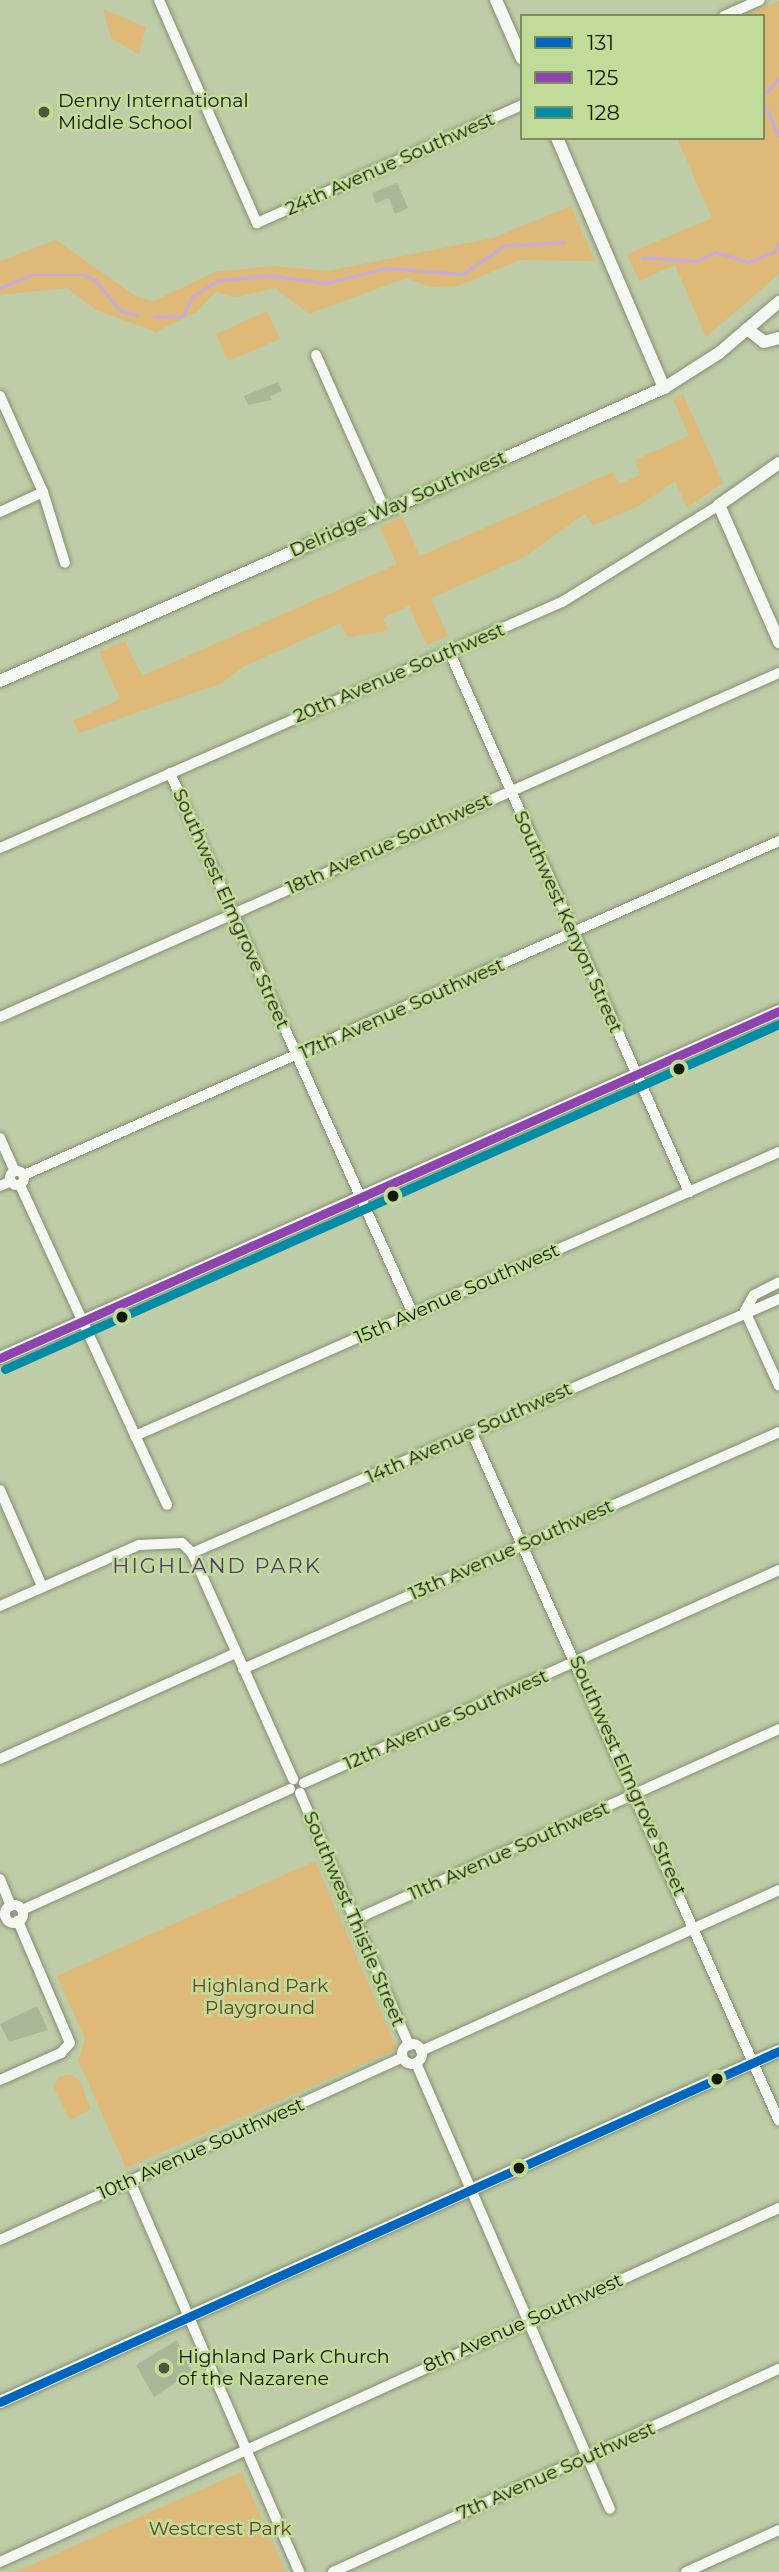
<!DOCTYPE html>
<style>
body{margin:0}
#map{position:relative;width:779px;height:2572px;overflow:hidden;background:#becda7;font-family:Montserrat,sans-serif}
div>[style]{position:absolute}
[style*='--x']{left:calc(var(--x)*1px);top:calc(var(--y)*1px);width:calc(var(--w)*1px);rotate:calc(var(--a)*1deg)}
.green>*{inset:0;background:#deb978}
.stream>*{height:2.5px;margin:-1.25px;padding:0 1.25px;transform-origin:1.25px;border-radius:1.25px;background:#c6aae2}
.building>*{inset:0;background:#a9b697}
.roads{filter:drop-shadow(0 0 2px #838e71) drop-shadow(0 0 2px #838e71)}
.street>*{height:10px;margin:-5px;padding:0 5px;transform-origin:5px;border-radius:5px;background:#f5f8f2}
.street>.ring{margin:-5px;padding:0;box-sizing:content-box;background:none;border:10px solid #f5f8f2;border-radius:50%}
.secondary>*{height:12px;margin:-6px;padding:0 6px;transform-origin:6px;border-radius:6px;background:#f5f8f2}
.bus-1>*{height:9px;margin:-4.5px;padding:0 4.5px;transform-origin:4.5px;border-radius:4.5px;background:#0065bd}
.bus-2>*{height:9px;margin:-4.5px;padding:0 4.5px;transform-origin:4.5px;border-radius:4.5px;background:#8e44ad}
.bus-3>*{height:9px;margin:-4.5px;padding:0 4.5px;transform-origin:4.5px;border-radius:4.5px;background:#038ca5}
.dots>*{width:19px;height:19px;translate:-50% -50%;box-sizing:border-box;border:4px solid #c1dc98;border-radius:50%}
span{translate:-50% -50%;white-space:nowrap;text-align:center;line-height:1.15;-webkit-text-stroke:5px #c1dc98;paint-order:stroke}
.poi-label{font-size:19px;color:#111a02}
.left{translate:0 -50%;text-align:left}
.street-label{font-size:19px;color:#111a02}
.park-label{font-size:19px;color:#654320}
.neighbourhood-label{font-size:21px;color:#553771;letter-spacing:2px}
.legend{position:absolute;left:520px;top:14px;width:245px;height:126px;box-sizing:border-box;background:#c1dc98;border:2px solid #7b8e5c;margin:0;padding:9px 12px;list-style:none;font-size:21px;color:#111a02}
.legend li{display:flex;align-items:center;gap:14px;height:35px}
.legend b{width:35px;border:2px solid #7b8e5c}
</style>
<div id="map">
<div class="green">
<div style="clip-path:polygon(779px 1px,779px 274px,706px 337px,675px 265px,639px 281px,627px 254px,712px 218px,677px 138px,763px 138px,763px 16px,743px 16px)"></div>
<div style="clip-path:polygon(103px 9px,146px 27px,139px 55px,111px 38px)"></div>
<div style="clip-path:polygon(571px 206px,595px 261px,520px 260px,458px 286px,430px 287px,406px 278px,309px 314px,275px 288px,236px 297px,215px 292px,197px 312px,156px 332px,96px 310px,67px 288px,0 295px,0 261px,56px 240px,137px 297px,154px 301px,215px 272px,272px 266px,328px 271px,493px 238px)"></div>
<div style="clip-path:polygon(267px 311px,280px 339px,228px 361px,216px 334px)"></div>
<div style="clip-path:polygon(683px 394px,723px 483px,687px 508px,675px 481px,639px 506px,593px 525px,585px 514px,524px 557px,431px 598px,448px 636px,427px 645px,409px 606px,383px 618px,388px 631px,347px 637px,341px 623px,245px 666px,222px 683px,79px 733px,73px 721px,120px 699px,99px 652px,125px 641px,142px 676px,397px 564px,380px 527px,402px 517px,420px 556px,613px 472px,619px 484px,640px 475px,635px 460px,689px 436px,673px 399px)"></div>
<div style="clip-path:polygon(315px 1861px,397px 2049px,126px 2168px,78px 2060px,85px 2039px,57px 1976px)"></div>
<div style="clip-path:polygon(70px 2074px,80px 2081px,91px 2109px,70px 2120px,53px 2086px,59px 2077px)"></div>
<div style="clip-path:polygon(241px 2472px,286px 2572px,15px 2572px)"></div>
</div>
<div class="stream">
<div style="--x:763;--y:96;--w:24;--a:-48"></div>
<div style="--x:763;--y:101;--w:38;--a:65"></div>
<div style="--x:642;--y:257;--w:54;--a:4.2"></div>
<div style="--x:696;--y:261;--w:22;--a:-24"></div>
<div style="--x:716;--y:252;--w:34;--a:17"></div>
<div style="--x:749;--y:262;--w:27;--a:-22"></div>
<div style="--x:774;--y:252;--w:10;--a:-61"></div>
<div style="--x:0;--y:288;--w:33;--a:-23"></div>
<div style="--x:30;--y:275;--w:54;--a:0"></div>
<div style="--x:84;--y:275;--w:12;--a:24"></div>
<div style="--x:95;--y:280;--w:40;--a:50"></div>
<div style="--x:121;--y:311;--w:16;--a:14"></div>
<div style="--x:154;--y:317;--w:29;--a:-2"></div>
<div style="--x:183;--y:316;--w:21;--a:-65"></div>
<div style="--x:192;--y:297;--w:30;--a:-33"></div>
<div style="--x:217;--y:281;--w:51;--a:-6.7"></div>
<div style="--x:268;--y:275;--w:59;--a:7.9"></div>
<div style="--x:326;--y:283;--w:62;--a:-14"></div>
<div style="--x:386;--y:268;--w:77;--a:4.5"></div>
<div style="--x:463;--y:274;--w:50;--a:-34.3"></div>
<div style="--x:504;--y:246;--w:60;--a:-3.8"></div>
</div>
<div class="building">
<div style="clip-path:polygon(397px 183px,408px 208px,395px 214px,389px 198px,376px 203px,372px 193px)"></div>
<div style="clip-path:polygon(278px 382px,282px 391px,270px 396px,272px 400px,248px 405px,244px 396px)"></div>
<div style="clip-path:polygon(37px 2006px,48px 2030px,9px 2042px,0 2024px)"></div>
<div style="clip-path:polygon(177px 2340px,192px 2372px,154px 2397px,136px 2365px)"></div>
</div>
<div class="roads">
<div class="street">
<div style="--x:159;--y:0;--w:244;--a:66.3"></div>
<div style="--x:257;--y:223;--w:290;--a:-24"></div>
<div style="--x:724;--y:16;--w:39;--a:-24"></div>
<div style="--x:316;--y:355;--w:170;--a:66"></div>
<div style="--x:0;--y:396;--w:105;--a:65.9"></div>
<div style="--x:43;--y:492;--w:74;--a:72.8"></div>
<div style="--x:0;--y:512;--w:47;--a:-24.9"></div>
<div style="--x:449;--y:651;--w:592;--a:66.08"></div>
<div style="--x:170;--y:773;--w:593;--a:65.81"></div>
<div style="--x:0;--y:848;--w:613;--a:-23.64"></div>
<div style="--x:562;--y:602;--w:185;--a:-31.7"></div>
<div style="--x:0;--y:1017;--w:852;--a:-23.83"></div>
<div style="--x:0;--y:1138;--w:36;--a:66"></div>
<div class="ring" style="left:10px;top:1171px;width:4px;height:4px"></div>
<div style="--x:24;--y:1175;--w:826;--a:-23.86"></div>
<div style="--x:20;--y:1185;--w:352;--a:65.3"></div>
<div style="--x:0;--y:1186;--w:12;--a:-24"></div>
<div style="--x:745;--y:1311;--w:82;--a:65.6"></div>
<div style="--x:745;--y:1311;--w:18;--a:-61"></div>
<div style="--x:754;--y:1295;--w:28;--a:-27"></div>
<div style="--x:472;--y:1433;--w:753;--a:65.95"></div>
<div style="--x:135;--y:1436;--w:704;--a:-23.8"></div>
<div style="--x:0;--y:1490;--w:105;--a:66.4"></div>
<div style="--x:192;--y:1553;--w:640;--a:-23.4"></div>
<div style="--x:0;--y:1606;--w:152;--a:-23.7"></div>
<div style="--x:139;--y:1545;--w:43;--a:-2.7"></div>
<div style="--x:182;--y:1543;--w:14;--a:45"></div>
<div style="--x:192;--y:1553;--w:248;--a:65.9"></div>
<div style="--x:243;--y:1669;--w:586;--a:-23.85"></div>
<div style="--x:0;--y:1759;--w:259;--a:-24.2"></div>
<div style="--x:304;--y:1783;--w:521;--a:-24.15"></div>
<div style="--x:300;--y:1793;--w:275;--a:66.6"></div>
<div style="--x:0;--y:1879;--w:29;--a:68"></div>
<div class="ring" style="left:5px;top:1905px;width:8px;height:8px"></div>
<div style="--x:22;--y:1910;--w:294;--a:-24.3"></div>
<div style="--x:354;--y:1920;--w:466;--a:-24.2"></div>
<div class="ring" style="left:402px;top:2044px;width:10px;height:10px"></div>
<div style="--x:421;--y:2051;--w:393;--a:-24.2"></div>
<div style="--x:416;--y:2063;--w:486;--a:66.5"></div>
<div style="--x:0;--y:2080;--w:67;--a:-23.9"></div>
<div style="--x:61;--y:2053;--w:13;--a:-48"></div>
<div style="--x:70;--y:2043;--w:133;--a:-113.1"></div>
<div style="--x:130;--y:2181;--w:426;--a:66.6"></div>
<div style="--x:0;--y:2240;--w:441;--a:-24.4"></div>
<div style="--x:0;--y:2562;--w:856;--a:-24.44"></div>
<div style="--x:333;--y:2572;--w:490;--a:-24.5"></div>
<div style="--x:686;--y:2572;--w:102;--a:-24.3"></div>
</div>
<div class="secondary">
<div style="--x:496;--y:0;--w:64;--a:66.2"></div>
<div style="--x:557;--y:138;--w:272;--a:66.8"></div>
<div style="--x:747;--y:329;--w:21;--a:37"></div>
<div style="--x:764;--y:342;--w:16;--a:-15"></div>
<div style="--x:779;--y:463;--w:73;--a:145"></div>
<div style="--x:719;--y:505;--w:150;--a:66.3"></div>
<div style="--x:0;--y:681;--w:726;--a:-23.81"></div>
<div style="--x:664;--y:388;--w:65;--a:-32.5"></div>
<div style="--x:719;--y:353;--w:79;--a:-40.4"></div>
<div style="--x:0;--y:1358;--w:853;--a:-24.01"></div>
<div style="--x:0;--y:2402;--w:854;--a:-24.26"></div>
</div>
</div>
<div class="bus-1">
<div style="--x:0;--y:2402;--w:854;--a:-24.26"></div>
</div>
<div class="bus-2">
<div style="--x:0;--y:1358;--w:853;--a:-24.01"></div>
</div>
<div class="bus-3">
<div style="--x:5;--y:1369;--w:847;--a:-24.02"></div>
</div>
<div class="dots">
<div style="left:44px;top:112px;background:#4e593c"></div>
<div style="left:679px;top:1069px;background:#111a02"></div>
<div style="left:393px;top:1196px;background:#111a02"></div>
<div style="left:122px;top:1317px;background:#111a02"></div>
<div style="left:717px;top:2079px;background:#111a02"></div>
<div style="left:519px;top:2168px;background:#111a02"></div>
<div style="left:164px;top:2368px;background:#4e593c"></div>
</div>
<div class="poi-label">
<span class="left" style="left:58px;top:112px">Denny International<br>Middle School</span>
<span class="left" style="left:178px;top:2368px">Highland Park Church<br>of the Nazarene</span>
</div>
<div class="street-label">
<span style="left:390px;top:164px;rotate:-24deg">24th Avenue Southwest</span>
<span style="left:398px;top:504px;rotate:-24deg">Delridge Way Southwest</span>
<span style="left:399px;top:673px;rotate:-23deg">20th Avenue Southwest</span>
<span style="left:389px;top:844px;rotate:-24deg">18th Avenue Southwest</span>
<span style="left:231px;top:909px;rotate:66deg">Southwest Elmgrove Street</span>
<span style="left:568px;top:922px;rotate:66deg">Southwest Kenyon Street</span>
<span style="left:402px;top:1009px;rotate:-24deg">17th Avenue Southwest</span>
<span style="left:457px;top:1294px;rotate:-24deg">15th Avenue Southwest</span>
<span style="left:469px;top:1433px;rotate:-24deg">14th Avenue Southwest</span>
<span style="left:511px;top:1550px;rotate:-24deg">13th Avenue Southwest</span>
<span style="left:446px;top:1720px;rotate:-24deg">12th Avenue Southwest</span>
<span style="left:628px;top:1776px;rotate:66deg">Southwest Elmgrove Street</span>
<span style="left:509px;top:1851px;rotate:-24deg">11th Avenue Southwest</span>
<span style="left:354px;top:1919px;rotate:67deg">Southwest Thistle Street</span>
<span style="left:201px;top:2149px;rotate:-24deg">10th Avenue Southwest</span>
<span style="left:523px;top:2323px;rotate:-24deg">8th Avenue Southwest</span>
<span style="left:556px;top:2471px;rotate:-24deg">7th Avenue Southwest</span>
</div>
<div class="park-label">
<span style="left:260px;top:1997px">Highland Park<br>Playground</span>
<span style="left:220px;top:2529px">Westcrest Park</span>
</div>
<div class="neighbourhood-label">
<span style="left:217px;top:1566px">HIGHLAND PARK</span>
</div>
<ul class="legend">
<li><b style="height:9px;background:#0065bd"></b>131</li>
<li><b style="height:9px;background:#8e44ad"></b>125</li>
<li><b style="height:9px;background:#038ca5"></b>128</li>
</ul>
</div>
